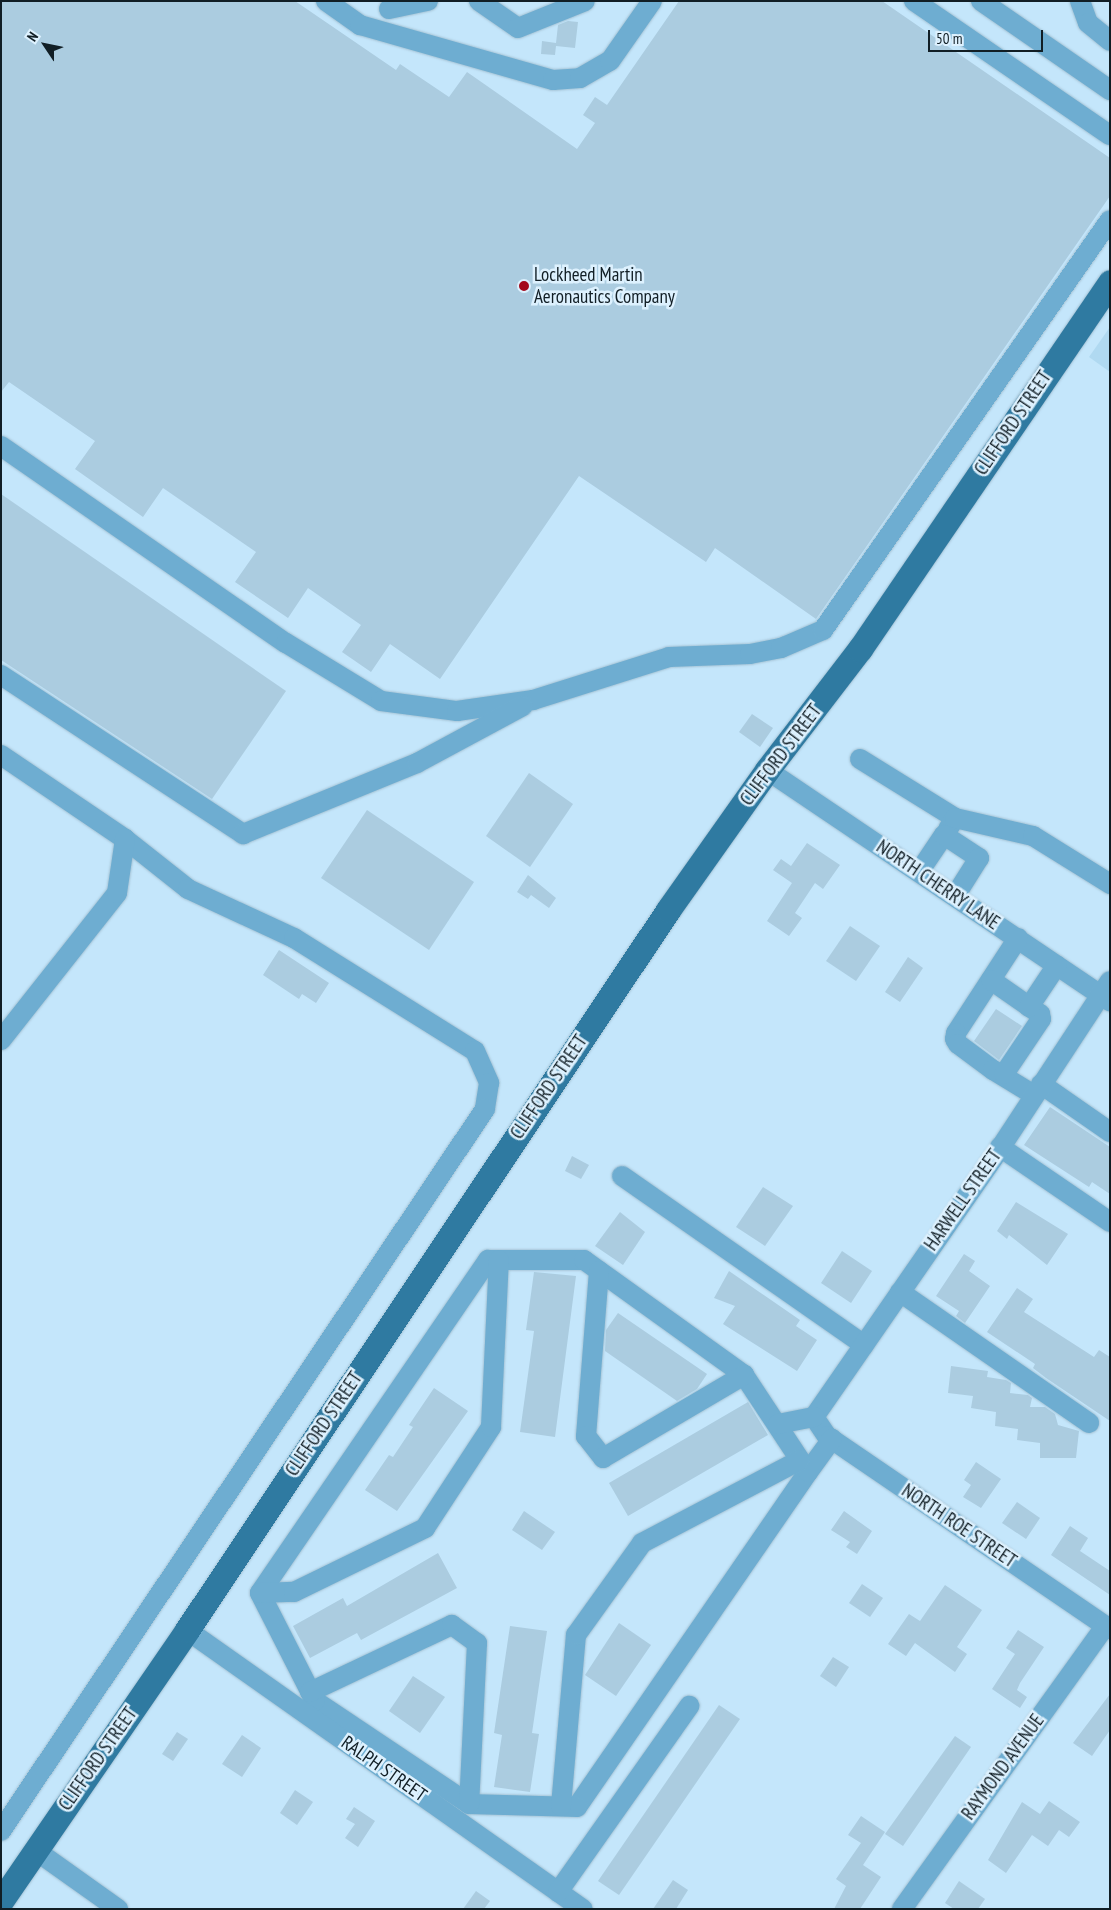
<!DOCTYPE html>
<style>
body{margin:0}
#map{position:relative;width:1111px;height:1910px;overflow:hidden;background:#c4e6fb;font-family:"PT Sans Narrow",sans-serif}
div>[style]{position:absolute}
[style*='--x']{left:calc(var(--x)*1px);top:calc(var(--y)*1px);width:calc(var(--w)*1px);rotate:calc(var(--a)*1deg)}
.built>*{inset:0;background:#b0d9f1}
.building>*{inset:0;background:#abcce0}
.roads{filter:drop-shadow(0 0 1px #a4c2d4) drop-shadow(0 0 1px #a4c2d4)}
.minor>*{height:20px;margin:-10px;padding:0 10px;transform-origin:10px;border-radius:10px;background:#6eadd1}
.major>*{height:25px;margin:-12.5px;padding:0 12.5px;transform-origin:12.5px;border-radius:12.5px;background:#2f7aa1}
.dots>*{width:14px;height:14px;translate:-50% -50%;box-sizing:border-box;border:2px solid #ddf1fe;border-radius:50%}
span{translate:-50% -50%;white-space:nowrap;text-align:center;line-height:1.15;-webkit-text-stroke:5px #ddf1fe;paint-order:stroke}
.poi-label{font-size:19px;color:#111e25}
.left{translate:0 -50%;text-align:left}
.street-label{font-size:19px;color:#111e25}
.frame{position:absolute;inset:0;border:2px solid #111e25;pointer-events:none}
.north{position:absolute;left:20px;top:20px;width:50px;height:50px;-webkit-text-stroke:4px #ddf1fe;paint-order:stroke;rotate:304deg;font-size:14px;font-weight:700;line-height:20px;text-align:center;color:#111e25}
.north::after{content:'';display:block;margin:auto;width:18px;height:22px;background:#111e25;clip-path:polygon(50% 0,100% 100%,50% 72%,0 100%)}
.scale{position:absolute;left:928px;top:30px;width:115px;height:22px;box-sizing:border-box;border:2px solid #111e25;border-top:0;padding-left:6px;font-size:15px;line-height:18px;white-space:nowrap;color:#111e25;-webkit-text-stroke:4px #ddf1fe;paint-order:stroke}
</style>
<div id="map">
<div class="built">
<div style="clip-path:polygon(1110px 327px,1110px 372px,1089px 357px)"></div>
</div>
<div class="building">
<div style="clip-path:polygon(1px 1px,295px 1px,396px 70px,400px 64px,449px 97px,467px 72px,577px 149px,595px 123px,583px 115px,595px 97px,607px 105px,679px 1px,882px 1px,1110px 158px,1110px 196px,816px 619px,715px 548px,706px 562px,579px 476px,440px 679px,390px 644px,371px 672px,342px 652px,361px 625px,308px 588px,288px 618px,235px 582px,256px 552px,163px 488px,143px 517px,75px 469px,95px 441px,9px 382px,1px 392px)"></div>
<div style="clip-path:polygon(568px 21px,578px 22px,575px 48px,556px 46px,555px 55px,541px 54px,542px 41px,556px 43px,558px 25px)"></div>
<div style="clip-path:polygon(1px 494px,286px 691px,212px 799px,1px 660px)"></div>
<div style="clip-path:polygon(752px 714px,773px 728px,760px 747px,739px 732px)"></div>
<div style="clip-path:polygon(529px 773px,573px 804px,530px 867px,486px 836px)"></div>
<div style="clip-path:polygon(367px 810px,474px 882px,429px 950px,321px 878px)"></div>
<div style="clip-path:polygon(807px 843px,840px 865px,823px 889px,815px 883px,795px 913px,802px 918px,789px 936px,767px 921px,792px 883px,773px 870px,781px 859px,791px 866px)"></div>
<div style="clip-path:polygon(528px 875px,556px 898px,549px 908px,531px 895px,528px 899px,517px 892px)"></div>
<div style="clip-path:polygon(850px 926px,880px 946px,856px 981px,826px 961px)"></div>
<div style="clip-path:polygon(279px 950px,329px 983px,316px 1003px,302px 994px,299px 999px,263px 975px)"></div>
<div style="clip-path:polygon(908px 957px,923px 968px,900px 1002px,885px 992px)"></div>
<div style="clip-path:polygon(996px 1009px,1022px 1026px,999px 1060px,974px 1041px)"></div>
<div style="clip-path:polygon(1050px 1107px,1110px 1147px,1110px 1194px,1092px 1182px,1089px 1187px,1024px 1145px)"></div>
<div style="clip-path:polygon(572px 1156px,589px 1165px,581px 1179px,565px 1171px)"></div>
<div style="clip-path:polygon(763px 1187px,793px 1206px,765px 1246px,736px 1227px)"></div>
<div style="clip-path:polygon(1016px 1202px,1068px 1234px,1047px 1265px,1009px 1235px,1007px 1239px,997px 1231px)"></div>
<div style="clip-path:polygon(620px 1212px,645px 1232px,623px 1265px,595px 1246px)"></div>
<div style="clip-path:polygon(842px 1251px,872px 1271px,851px 1303px,821px 1283px)"></div>
<div style="clip-path:polygon(964px 1254px,975px 1261px,969px 1271px,990px 1286px,965px 1323px,956px 1316px,959px 1311px,936px 1296px)"></div>
<div style="clip-path:polygon(729px 1271px,800px 1320px,796px 1326px,817px 1340px,797px 1371px,723px 1324px,735px 1306px,714px 1298px)"></div>
<div style="clip-path:polygon(534px 1272px,576px 1276px,555px 1437px,520px 1432px,534px 1331px,526px 1330px)"></div>
<div style="clip-path:polygon(1017px 1288px,1033px 1299px,1024px 1312px,1094px 1357px,1099px 1350px,1110px 1357px,1110px 1421px,1046px 1378px,1033px 1368px,1035px 1364px,987px 1332px)"></div>
<div style="clip-path:polygon(618px 1313px,707px 1374px,697px 1389px,677px 1401px,605px 1351px,606px 1330px)"></div>
<div style="clip-path:polygon(951px 1366px,988px 1371px,987px 1377px,1006px 1380px,1011px 1383px,1010px 1393px,1028px 1395px,1032px 1398px,1030px 1407px,1045px 1407px,1055px 1414px,1058px 1425px,1079px 1431px,1076px 1458px,1040px 1458px,1040px 1443px,1017px 1440px,1018px 1429px,995px 1426px,996px 1412px,971px 1408px,973px 1396px,948px 1393px)"></div>
<div style="clip-path:polygon(434px 1388px,468px 1411px,397px 1511px,365px 1490px,389px 1455px,393px 1457px,413px 1427px,409px 1425px)"></div>
<div style="clip-path:polygon(748px 1402px,768px 1435px,628px 1516px,609px 1483px)"></div>
<div style="clip-path:polygon(976px 1462px,1001px 1479px,981px 1508px,963px 1497px,971px 1485px,964px 1480px)"></div>
<div style="clip-path:polygon(1017px 1502px,1040px 1518px,1026px 1539px,1002px 1523px)"></div>
<div style="clip-path:polygon(524px 1511px,555px 1532px,542px 1550px,512px 1530px)"></div>
<div style="clip-path:polygon(844px 1511px,872px 1531px,857px 1554px,846px 1547px,850px 1542px,831px 1530px)"></div>
<div style="clip-path:polygon(1070px 1526px,1088px 1538px,1080px 1551px,1110px 1571px,1110px 1595px,1051px 1555px)"></div>
<div style="clip-path:polygon(438px 1553px,457px 1588px,361px 1640px,357px 1633px,310px 1658px,293px 1626px,343px 1598px,347px 1606px)"></div>
<div style="clip-path:polygon(862px 1584px,883px 1598px,870px 1617px,849px 1603px)"></div>
<div style="clip-path:polygon(945px 1585px,982px 1610px,957px 1647px,967px 1654px,955px 1672px,915px 1643px,906px 1656px,888px 1644px,909px 1614px,920px 1621px)"></div>
<div style="clip-path:polygon(619px 1623px,651px 1645px,616px 1696px,585px 1675px)"></div>
<div style="clip-path:polygon(510px 1626px,547px 1631px,532px 1733px,539px 1734px,530px 1792px,494px 1787px,502px 1735px,494px 1733px)"></div>
<div style="clip-path:polygon(1018px 1630px,1044px 1647px,1020px 1683px,1017px 1690px,1027px 1697px,1020px 1708px,992px 1689px,1015px 1654px,1006px 1648px)"></div>
<div style="clip-path:polygon(833px 1657px,849px 1667px,836px 1687px,820px 1676px)"></div>
<div style="clip-path:polygon(413px 1676px,445px 1697px,420px 1733px,389px 1711px)"></div>
<div style="clip-path:polygon(1110px 1694px,1110px 1730px,1092px 1756px,1073px 1743px)"></div>
<div style="clip-path:polygon(719px 1705px,740px 1719px,619px 1895px,598px 1881px)"></div>
<div style="clip-path:polygon(177px 1732px,188px 1739px,173px 1761px,162px 1754px)"></div>
<div style="clip-path:polygon(242px 1735px,261px 1748px,242px 1777px,222px 1764px)"></div>
<div style="clip-path:polygon(955px 1736px,971px 1747px,903px 1846px,885px 1834px)"></div>
<div style="clip-path:polygon(295px 1790px,313px 1802px,297px 1825px,280px 1813px)"></div>
<div style="clip-path:polygon(1049px 1801px,1080px 1822px,1069px 1837px,1059px 1830px,1048px 1846px,1032px 1835px,1006px 1873px,988px 1860px,1022px 1802px,1040px 1814px)"></div>
<div style="clip-path:polygon(354px 1807px,375px 1821px,358px 1847px,345px 1838px,355px 1824px,346px 1819px)"></div>
<div style="clip-path:polygon(861px 1816px,885px 1832px,863px 1865px,881px 1877px,860px 1909px,834px 1909px,846px 1886px,836px 1879px,861px 1843px,848px 1835px)"></div>
<div style="clip-path:polygon(673px 1880px,688px 1890px,676px 1909px,653px 1909px)"></div>
<div style="clip-path:polygon(959px 1881px,985px 1899px,978px 1909px,954px 1909px,945px 1903px)"></div>
<div style="clip-path:polygon(476px 1891px,490px 1901px,484px 1909px,463px 1909px)"></div>
</div>
<div class="roads">
<div class="minor">
<div style="--x:326;--y:1;--w:42;--a:35.2"></div>
<div style="--x:360;--y:25;--w:201;--a:15.9"></div>
<div style="--x:553;--y:80;--w:27;--a:-4"></div>
<div style="--x:580;--y:78;--w:34;--a:-30"></div>
<div style="--x:610;--y:61;--w:73;--a:-55"></div>
<div style="--x:479;--y:1;--w:47;--a:34.7"></div>
<div style="--x:518;--y:28;--w:72;--a:-21.9"></div>
<div style="--x:914;--y:1;--w:237;--a:34.4"></div>
<div style="--x:981;--y:1;--w:157;--a:34.6"></div>
<div style="--x:1080;--y:1;--w:23;--a:70"></div>
<div style="--x:1088;--y:23;--w:28;--a:39"></div>
<div style="--x:389;--y:9;--w:40;--a:-12"></div>
<div style="--x:1;--y:446;--w:346;--a:34.7"></div>
<div style="--x:286;--y:643;--w:111;--a:31.4"></div>
<div style="--x:381;--y:701;--w:77;--a:7.5"></div>
<div style="--x:457;--y:711;--w:77;--a:-8.2"></div>
<div style="--x:533;--y:700;--w:143;--a:-17.5"></div>
<div style="--x:669;--y:657;--w:81;--a:-2.1"></div>
<div style="--x:750;--y:654;--w:32;--a:-11"></div>
<div style="--x:781;--y:648;--w:46;--a:-23.2"></div>
<div style="--x:823;--y:630;--w:500;--a:-55.01"></div>
<div style="--x:1;--y:675;--w:290;--a:33.3"></div>
<div style="--x:243;--y:834;--w:188;--a:-22.2"></div>
<div style="--x:417;--y:763;--w:120;--a:-28.3"></div>
<div style="--x:1;--y:755;--w:150;--a:34.1"></div>
<div style="--x:125;--y:839;--w:80;--a:38.4"></div>
<div style="--x:188;--y:889;--w:117;--a:24.8"></div>
<div style="--x:294;--y:938;--w:213;--a:32"></div>
<div style="--x:475;--y:1051;--w:35;--a:66"></div>
<div style="--x:489;--y:1083;--w:26;--a:99"></div>
<div style="--x:485;--y:1109;--w:869;--a:123.84"></div>
<div style="--x:860;--y:759;--w:112;--a:31.8"></div>
<div style="--x:955;--y:818;--w:13;--a:122"></div>
<div style="--x:767;--y:770;--w:414;--a:34"></div>
<div style="--x:955;--y:818;--w:80;--a:13"></div>
<div style="--x:1033;--y:836;--w:91;--a:31.9"></div>
<div style="--x:919;--y:872;--w:45;--a:-56"></div>
<div style="--x:944;--y:835;--w:42;--a:33.3"></div>
<div style="--x:979;--y:858;--w:45;--a:122.3"></div>
<div style="--x:1018;--y:938;--w:113;--a:123.1"></div>
<div style="--x:956;--y:1033;--w:6;--a:99"></div>
<div style="--x:955;--y:1039;--w:6;--a:59"></div>
<div style="--x:958;--y:1044;--w:44;--a:36.6"></div>
<div style="--x:993;--y:1070;--w:48;--a:31.4"></div>
<div style="--x:991;--y:980;--w:60;--a:34.8"></div>
<div style="--x:1040;--y:1014;--w:5;--a:79"></div>
<div style="--x:1041;--y:1019;--w:66;--a:123.9"></div>
<div style="--x:1029;--y:1007;--w:50;--a:-56.3"></div>
<div style="--x:1;--y:1040;--w:187;--a:-51.7"></div>
<div style="--x:117;--y:893;--w:55;--a:-81.6"></div>
<div style="--x:1041;--y:1084;--w:84;--a:34.8"></div>
<div style="--x:1000;--y:1147;--w:133;--a:34.3"></div>
<div style="--x:622;--y:1176;--w:295;--a:34.9"></div>
<div style="--x:488;--y:1260;--w:96;--a:0"></div>
<div style="--x:584;--y:1260;--w:197;--a:35.7"></div>
<div style="--x:744;--y:1375;--w:116;--a:56.6"></div>
<div style="--x:808;--y:1472;--w:407;--a:124.6"></div>
<div style="--x:577;--y:1807;--w:108;--a:-178.4"></div>
<div style="--x:469;--y:1804;--w:185;--a:-146.2"></div>
<div style="--x:315;--y:1701;--w:121;--a:-117"></div>
<div style="--x:260;--y:1593;--w:404;--a:-55.6"></div>
<div style="--x:599;--y:1271;--w:166;--a:94.5"></div>
<div style="--x:586;--y:1436;--w:28;--a:52"></div>
<div style="--x:603;--y:1458;--w:164;--a:-30.5"></div>
<div style="--x:900;--y:1292;--w:230;--a:34.7"></div>
<div style="--x:814;--y:1417;--w:325;--a:-55.3"></div>
<div style="--x:999;--y:1150;--w:202;--a:-56.7"></div>
<div style="--x:814;--y:1417;--w:23;--a:56"></div>
<div style="--x:827;--y:1436;--w:343;--a:34.3"></div>
<div style="--x:778;--y:1424;--w:37;--a:-11"></div>
<div style="--x:808;--y:1472;--w:41;--a:-54"></div>
<div style="--x:260;--y:1593;--w:34;--a:-2"></div>
<div style="--x:294;--y:1592;--w:146;--a:-26"></div>
<div style="--x:425;--y:1528;--w:121;--a:-56.8"></div>
<div style="--x:491;--y:1427;--w:167;--a:-87.3"></div>
<div style="--x:187;--y:1630;--w:484;--a:35.2"></div>
<div style="--x:310;--y:1692;--w:157;--a:-25.3"></div>
<div style="--x:452;--y:1625;--w:31;--a:36"></div>
<div style="--x:477;--y:1643;--w:161;--a:92.8"></div>
<div style="--x:561;--y:1806;--w:172;--a:-85"></div>
<div style="--x:576;--y:1635;--w:113;--a:-54.3"></div>
<div style="--x:642;--y:1543;--w:178;--a:-27.7"></div>
<div style="--x:35;--y:1850;--w:102;--a:35.4"></div>
<div style="--x:558;--y:1892;--w:228;--a:-54.8"></div>
<div style="--x:902;--y:1909;--w:348;--a:-54.3"></div>
</div>
<div class="major">
<div style="--x:1;--y:1901;--w:329;--a:-55.5"></div>
<div style="--x:187;--y:1630;--w:866;--a:-56.25"></div>
<div style="--x:668;--y:910;--w:171;--a:-54.7"></div>
<div style="--x:767;--y:770;--w:153;--a:-52.5"></div>
<div style="--x:860;--y:649;--w:444;--a:-55.7"></div>
</div>
</div>
<div class="dots">
<div style="left:524px;top:286px;background:#a3081b"></div>
</div>
<div class="poi-label">
<span class="left" style="left:534px;top:286px">Lockheed Martin<br>Aeronautics Company</span>
</div>
<div class="street-label">
<span style="left:1013px;top:423px;rotate:-56deg">CLIFFORD STREET</span>
<span style="left:781px;top:755px;rotate:-53deg">CLIFFORD STREET</span>
<span style="left:938px;top:885px;rotate:34deg">NORTH CHERRY LANE</span>
<span style="left:549px;top:1087px;rotate:-56deg">CLIFFORD STREET</span>
<span style="left:963px;top:1200px;rotate:-55deg">HARWELL STREET</span>
<span style="left:324px;top:1424px;rotate:-56deg">CLIFFORD STREET</span>
<span style="left:959px;top:1526px;rotate:34deg">NORTH ROE STREET</span>
<span style="left:98px;top:1759px;rotate:-55deg">CLIFFORD STREET</span>
<span style="left:1003px;top:1767px;rotate:-54deg">RAYMOND AVENUE</span>
<span style="left:384px;top:1769px;rotate:35deg">RALPH STREET</span>
</div>
<div class="frame"></div>
<div class="north">N</div>
<div class="scale">50 m</div>
</div>
